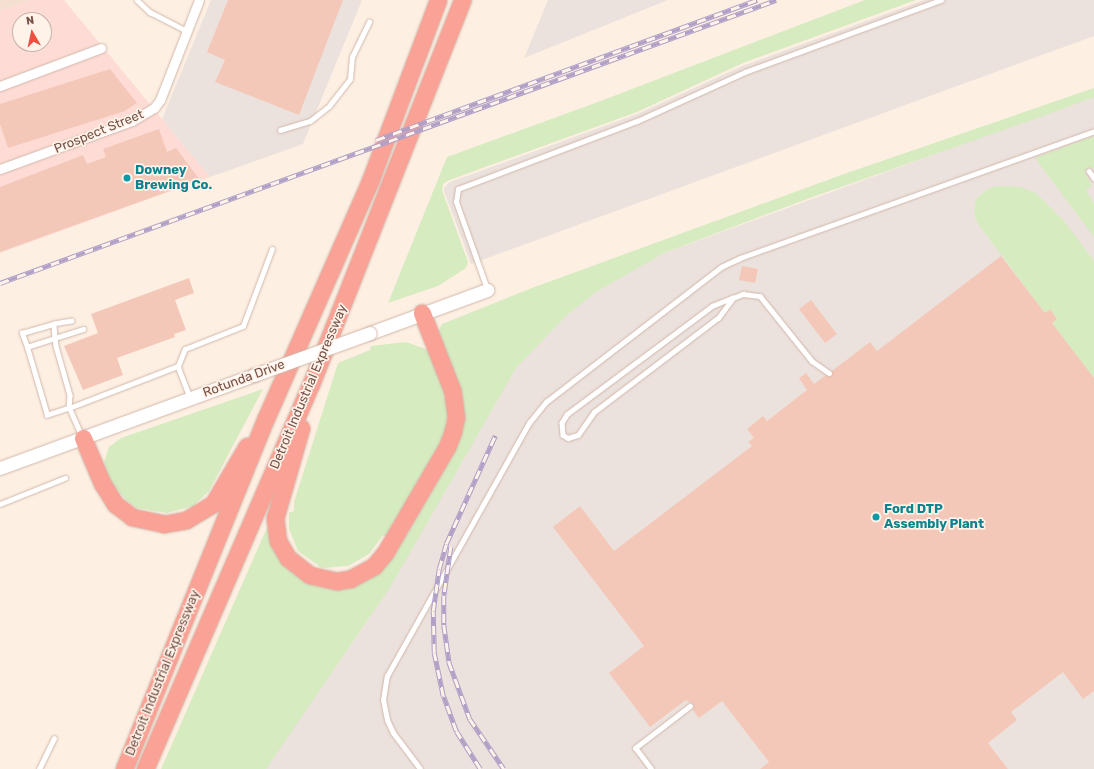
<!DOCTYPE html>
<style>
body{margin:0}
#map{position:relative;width:1094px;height:769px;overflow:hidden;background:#fdefe2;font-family:Rubik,sans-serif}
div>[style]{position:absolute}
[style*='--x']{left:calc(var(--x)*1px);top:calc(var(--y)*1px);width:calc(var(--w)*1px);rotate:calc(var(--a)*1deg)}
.residential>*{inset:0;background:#f5dfd0}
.commercial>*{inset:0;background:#fedcd5}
.industrial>*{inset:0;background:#ece2dd}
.green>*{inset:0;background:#d7ebc0}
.building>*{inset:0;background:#f4c8b8}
.roads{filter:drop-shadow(0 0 1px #d1b7ab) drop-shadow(0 0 1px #d1b7ab)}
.service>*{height:4.5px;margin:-2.25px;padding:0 2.25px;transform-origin:2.25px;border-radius:2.25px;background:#fff}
.minor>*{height:9px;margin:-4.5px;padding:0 4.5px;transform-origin:4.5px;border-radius:4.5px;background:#fff}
.secondary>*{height:13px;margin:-6.5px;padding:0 6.5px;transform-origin:6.5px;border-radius:6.5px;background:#fff}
.motorway>*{height:17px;margin:-8.5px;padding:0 8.5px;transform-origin:8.5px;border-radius:8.5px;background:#faa296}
.rail>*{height:4.5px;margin-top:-2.25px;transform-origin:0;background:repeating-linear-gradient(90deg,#fff3e9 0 9px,#b0a0c7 0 18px);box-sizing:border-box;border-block:1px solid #b0a0c7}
.bridges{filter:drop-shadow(0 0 1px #d4b5a8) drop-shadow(0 0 1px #d4b5a8)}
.secondary-bridge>*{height:13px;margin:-6.5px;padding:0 6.5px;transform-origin:6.5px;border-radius:6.5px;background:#fff}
.dots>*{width:11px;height:11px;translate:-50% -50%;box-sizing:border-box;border:2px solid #fff3e9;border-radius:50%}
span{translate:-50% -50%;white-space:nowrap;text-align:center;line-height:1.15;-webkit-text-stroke:3.5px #fff3e9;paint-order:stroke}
.street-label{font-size:13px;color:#765147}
.culture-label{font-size:13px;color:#0d838f;font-weight:700}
.left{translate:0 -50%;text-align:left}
.north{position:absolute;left:12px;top:12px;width:40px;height:40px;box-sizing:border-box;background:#fff3e9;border:1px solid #c8b2a8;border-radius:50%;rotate:351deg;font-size:11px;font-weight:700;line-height:16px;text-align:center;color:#765147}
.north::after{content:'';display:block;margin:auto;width:14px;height:18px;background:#ed5041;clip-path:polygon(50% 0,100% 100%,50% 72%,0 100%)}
</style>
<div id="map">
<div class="residential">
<div style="clip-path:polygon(0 0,32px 0,0 11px)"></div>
</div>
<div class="commercial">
<div style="clip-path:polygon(evenodd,32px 0,64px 0,210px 177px,0 253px,0 11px,32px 0,20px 20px,44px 20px,44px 44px,20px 44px,20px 20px)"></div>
</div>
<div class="industrial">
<div style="clip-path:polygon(211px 0,362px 0,303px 144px,210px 177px,162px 119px)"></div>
<div style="clip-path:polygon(548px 0,668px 0,524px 58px)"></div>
<div style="clip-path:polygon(924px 0,1094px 0,1094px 36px,471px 264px,444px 191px,444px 188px,450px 182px,637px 114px,742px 66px)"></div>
<div style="clip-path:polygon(1094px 96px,1094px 769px,213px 769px,363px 628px,481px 427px,445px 333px)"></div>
</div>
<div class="green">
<div style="clip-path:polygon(865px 0,916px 0,743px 63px,637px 112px,447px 181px,443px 184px,442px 190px,468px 262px,466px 268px,438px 286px,388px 303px,447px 157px,598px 102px)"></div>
<div style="clip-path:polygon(1094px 88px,1094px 97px,1038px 118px,810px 198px,664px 253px,596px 292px,567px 315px,516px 368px,391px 586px,266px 769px,161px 769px,269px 523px,282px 562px,303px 580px,323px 588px,337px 588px,381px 569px,393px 557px,410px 530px,454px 453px,463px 425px,462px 398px,438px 332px,442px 324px,532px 288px,844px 174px)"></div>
<div style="clip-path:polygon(1094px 136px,1094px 169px,1091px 167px,1084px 171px,1092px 185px,1086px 191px,1094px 203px,1094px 237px,1035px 158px)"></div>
<div style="clip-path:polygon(997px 186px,1021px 187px,1036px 193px,1064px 221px,1094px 261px,1094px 378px,1052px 323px,1057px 319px,1050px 309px,1045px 313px,978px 224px,974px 214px,976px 199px,987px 189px)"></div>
<div style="clip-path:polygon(406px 342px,426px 349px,433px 359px,443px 388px,448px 417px,443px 442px,387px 537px,383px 535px,369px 554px,348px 566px,322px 568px,298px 551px,289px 529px,289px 513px,294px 511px,294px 502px,338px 363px,370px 350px,371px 346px)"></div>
<div style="clip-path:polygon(263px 389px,209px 491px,193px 506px,167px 513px,137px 508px,127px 501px,111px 483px,104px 462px,109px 447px,121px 438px)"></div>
</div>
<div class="building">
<div style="clip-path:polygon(228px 0,343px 0,299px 115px,215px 82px,225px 60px,207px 52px)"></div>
<div style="clip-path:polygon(110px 69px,137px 103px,125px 111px,8px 148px,0 124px,0 104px)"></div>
<div style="clip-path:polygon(159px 129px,167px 152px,176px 148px,200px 180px,0 252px,0 187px,83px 155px,87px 164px,95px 161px,106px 157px,103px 149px)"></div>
<div style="clip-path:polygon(1001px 256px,1045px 313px,1050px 309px,1057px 319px,1052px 323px,1094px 378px,1094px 691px,1083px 699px,1063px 672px,1011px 712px,1017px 720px,988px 743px,1008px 769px,760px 769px,769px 762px,722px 701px,699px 718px,692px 709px,693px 704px,686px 700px,650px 727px,609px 673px,644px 646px,553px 527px,580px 506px,614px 551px,752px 446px,748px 442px,754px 438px,747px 429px,763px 416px,767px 421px,807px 390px,799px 378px,806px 373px,814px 384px,826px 375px,831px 376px,832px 371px,870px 342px,877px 351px)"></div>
<div style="clip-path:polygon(742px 266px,758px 269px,755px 283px,739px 280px)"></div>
<div style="clip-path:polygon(189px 278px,194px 293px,175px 300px,186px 330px,174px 334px,175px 337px,117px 358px,123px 375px,83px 390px,64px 346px,98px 333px,91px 314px)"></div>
<div style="clip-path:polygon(811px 300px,837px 334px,825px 343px,799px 309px)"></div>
</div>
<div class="roads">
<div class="service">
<div style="--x:137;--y:0;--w:18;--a:43"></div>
<div style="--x:150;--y:12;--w:42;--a:27.2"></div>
<div style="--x:280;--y:130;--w:31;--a:-17"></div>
<div style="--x:310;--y:121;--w:24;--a:-38"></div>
<div style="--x:329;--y:106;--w:34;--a:-52"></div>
<div style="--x:350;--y:79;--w:22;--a:-85"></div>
<div style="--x:352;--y:57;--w:39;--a:-64"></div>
<div style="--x:1089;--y:171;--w:9;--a:54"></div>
<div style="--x:487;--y:289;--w:92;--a:-109.6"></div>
<div style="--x:456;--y:202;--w:13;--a:-81"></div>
<div style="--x:458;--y:189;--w:191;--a:-20.8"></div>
<div style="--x:637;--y:121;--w:119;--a:-24.4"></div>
<div style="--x:745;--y:72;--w:209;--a:-20.2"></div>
<div style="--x:733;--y:298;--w:22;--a:158"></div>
<div style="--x:713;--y:306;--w:182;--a:143.3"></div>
<div style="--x:567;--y:415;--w:9;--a:122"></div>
<div style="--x:562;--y:423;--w:12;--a:85"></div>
<div style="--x:563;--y:435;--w:6;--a:31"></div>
<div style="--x:568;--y:438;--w:10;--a:-17"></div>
<div style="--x:578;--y:435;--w:28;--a:-55"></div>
<div style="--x:594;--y:412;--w:156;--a:-37.2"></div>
<div style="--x:718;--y:318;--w:25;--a:-53"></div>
<div style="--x:733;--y:298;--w:11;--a:-22"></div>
<div style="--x:743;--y:294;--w:17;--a:7"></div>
<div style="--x:760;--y:296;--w:83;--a:51.3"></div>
<div style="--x:812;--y:361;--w:21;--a:35"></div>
<div style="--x:72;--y:321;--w:18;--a:171"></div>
<div style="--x:54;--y:324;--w:14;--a:86"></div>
<div style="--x:55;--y:338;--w:8;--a:83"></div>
<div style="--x:56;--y:346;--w:51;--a:74.1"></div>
<div style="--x:70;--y:395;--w:13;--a:94"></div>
<div style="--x:69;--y:408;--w:23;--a:162"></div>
<div style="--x:47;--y:415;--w:71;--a:-106.4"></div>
<div style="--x:27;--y:347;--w:59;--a:-17.8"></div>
<div style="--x:27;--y:347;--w:15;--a:-110"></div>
<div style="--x:22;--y:333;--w:33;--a:-16"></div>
<div style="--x:178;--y:366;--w:18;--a:-68"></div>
<div style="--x:185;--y:349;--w:62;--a:-21.6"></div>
<div style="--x:243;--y:326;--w:82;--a:-69.4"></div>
<div style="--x:81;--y:435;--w:30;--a:-114"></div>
<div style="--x:69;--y:408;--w:117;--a:-21.1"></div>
<div style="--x:178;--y:366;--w:34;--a:69"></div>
<div style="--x:0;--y:504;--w:70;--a:-21.8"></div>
<div style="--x:39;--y:769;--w:34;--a:-64"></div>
<div style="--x:420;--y:769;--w:45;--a:-126.9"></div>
<div style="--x:393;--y:733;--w:14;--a:-115"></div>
<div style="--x:387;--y:720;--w:20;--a:-101"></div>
<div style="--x:383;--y:700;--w:24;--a:-81"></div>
<div style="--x:387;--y:676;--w:290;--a:-60.7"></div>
<div style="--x:529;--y:423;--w:27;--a:-51"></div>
<div style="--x:546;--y:402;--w:221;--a:-37.6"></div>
<div style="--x:721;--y:267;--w:21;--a:-25"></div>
<div style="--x:740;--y:258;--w:376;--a:-19.7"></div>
<div style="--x:651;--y:769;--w:26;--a:-127"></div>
<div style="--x:635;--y:748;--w:69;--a:-37.4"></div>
</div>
<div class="minor">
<div style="--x:0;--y:86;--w:108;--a:-20.6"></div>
<div style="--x:0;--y:169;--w:140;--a:-20"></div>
<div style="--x:132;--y:121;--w:26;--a:-31"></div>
<div style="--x:154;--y:108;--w:10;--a:-53"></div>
<div style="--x:160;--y:100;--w:107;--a:-68.7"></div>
</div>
<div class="secondary">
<div style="--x:370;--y:333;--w:125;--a:-20.2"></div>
<div style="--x:0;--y:468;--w:270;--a:-20.1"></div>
</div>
<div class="motorway">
<div style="--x:301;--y:428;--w:94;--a:106.1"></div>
<div style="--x:275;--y:518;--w:23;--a:83"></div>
<div style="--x:278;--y:541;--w:20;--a:60"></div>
<div style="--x:288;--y:558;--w:28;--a:38"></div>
<div style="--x:310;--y:575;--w:28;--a:13"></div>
<div style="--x:337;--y:581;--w:13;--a:-9"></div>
<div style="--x:350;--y:579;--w:27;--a:-28"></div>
<div style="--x:374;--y:566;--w:17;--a:-50"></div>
<div style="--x:385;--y:553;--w:123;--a:-59.7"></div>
<div style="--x:447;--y:447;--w:17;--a:-69"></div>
<div style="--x:453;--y:431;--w:14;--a:-78"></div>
<div style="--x:456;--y:417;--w:27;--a:-98"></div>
<div style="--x:452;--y:390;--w:83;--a:-111.3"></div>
<div style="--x:83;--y:438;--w:49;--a:67.1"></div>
<div style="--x:102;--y:483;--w:25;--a:58"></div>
<div style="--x:115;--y:504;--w:21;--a:37"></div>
<div style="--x:132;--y:517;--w:33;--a:12"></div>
<div style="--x:164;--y:524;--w:22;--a:-10"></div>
<div style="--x:186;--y:520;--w:31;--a:-31"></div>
<div style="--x:213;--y:504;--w:67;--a:-59.6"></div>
<div style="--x:124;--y:769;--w:379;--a:-68"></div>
<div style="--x:266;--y:418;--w:259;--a:-66.3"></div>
<div style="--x:370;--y:181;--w:193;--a:-69.4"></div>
<div style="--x:145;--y:769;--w:419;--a:-66.7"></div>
<div style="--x:311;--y:384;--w:413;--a:-68.5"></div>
</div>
</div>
<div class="rail">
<div style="--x:376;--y:140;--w:406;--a:-20.2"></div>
<div style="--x:0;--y:283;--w:826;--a:-20.04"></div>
<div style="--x:451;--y:547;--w:49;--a:98.1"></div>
<div style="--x:444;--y:596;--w:29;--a:90"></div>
<div style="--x:444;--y:625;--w:37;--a:82"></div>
<div style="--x:449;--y:662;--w:61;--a:69.8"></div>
<div style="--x:470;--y:719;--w:60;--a:55.8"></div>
<div style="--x:480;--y:769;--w:45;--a:-122.3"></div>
<div style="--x:456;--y:731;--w:37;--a:-110"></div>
<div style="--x:443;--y:696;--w:44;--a:-101.8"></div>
<div style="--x:434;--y:653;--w:42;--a:-91.4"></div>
<div style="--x:433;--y:611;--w:42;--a:-81.9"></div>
<div style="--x:439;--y:569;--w:26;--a:-74"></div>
<div style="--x:446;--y:544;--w:119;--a:-65.6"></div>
</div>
<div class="bridges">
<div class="secondary-bridge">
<div style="--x:254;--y:375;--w:123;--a:-19.9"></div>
</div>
</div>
<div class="dots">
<div style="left:127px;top:178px;background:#0f9aa8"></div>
<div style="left:876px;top:517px;background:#0f9aa8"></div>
</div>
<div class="street-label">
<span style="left:99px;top:132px;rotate:-22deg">Prospect Street</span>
<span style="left:244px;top:379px;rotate:-20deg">Rotunda Drive</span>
<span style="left:309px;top:387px;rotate:-67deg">Detroit Industrial Expressway</span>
<span style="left:163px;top:673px;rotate:-68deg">Detroit Industrial Expressway</span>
</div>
<div class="culture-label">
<span class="left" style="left:135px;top:178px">Downey<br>Brewing Co.</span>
<span class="left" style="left:884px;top:517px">Ford DTP<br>Assembly Plant</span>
</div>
<div class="north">N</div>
</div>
